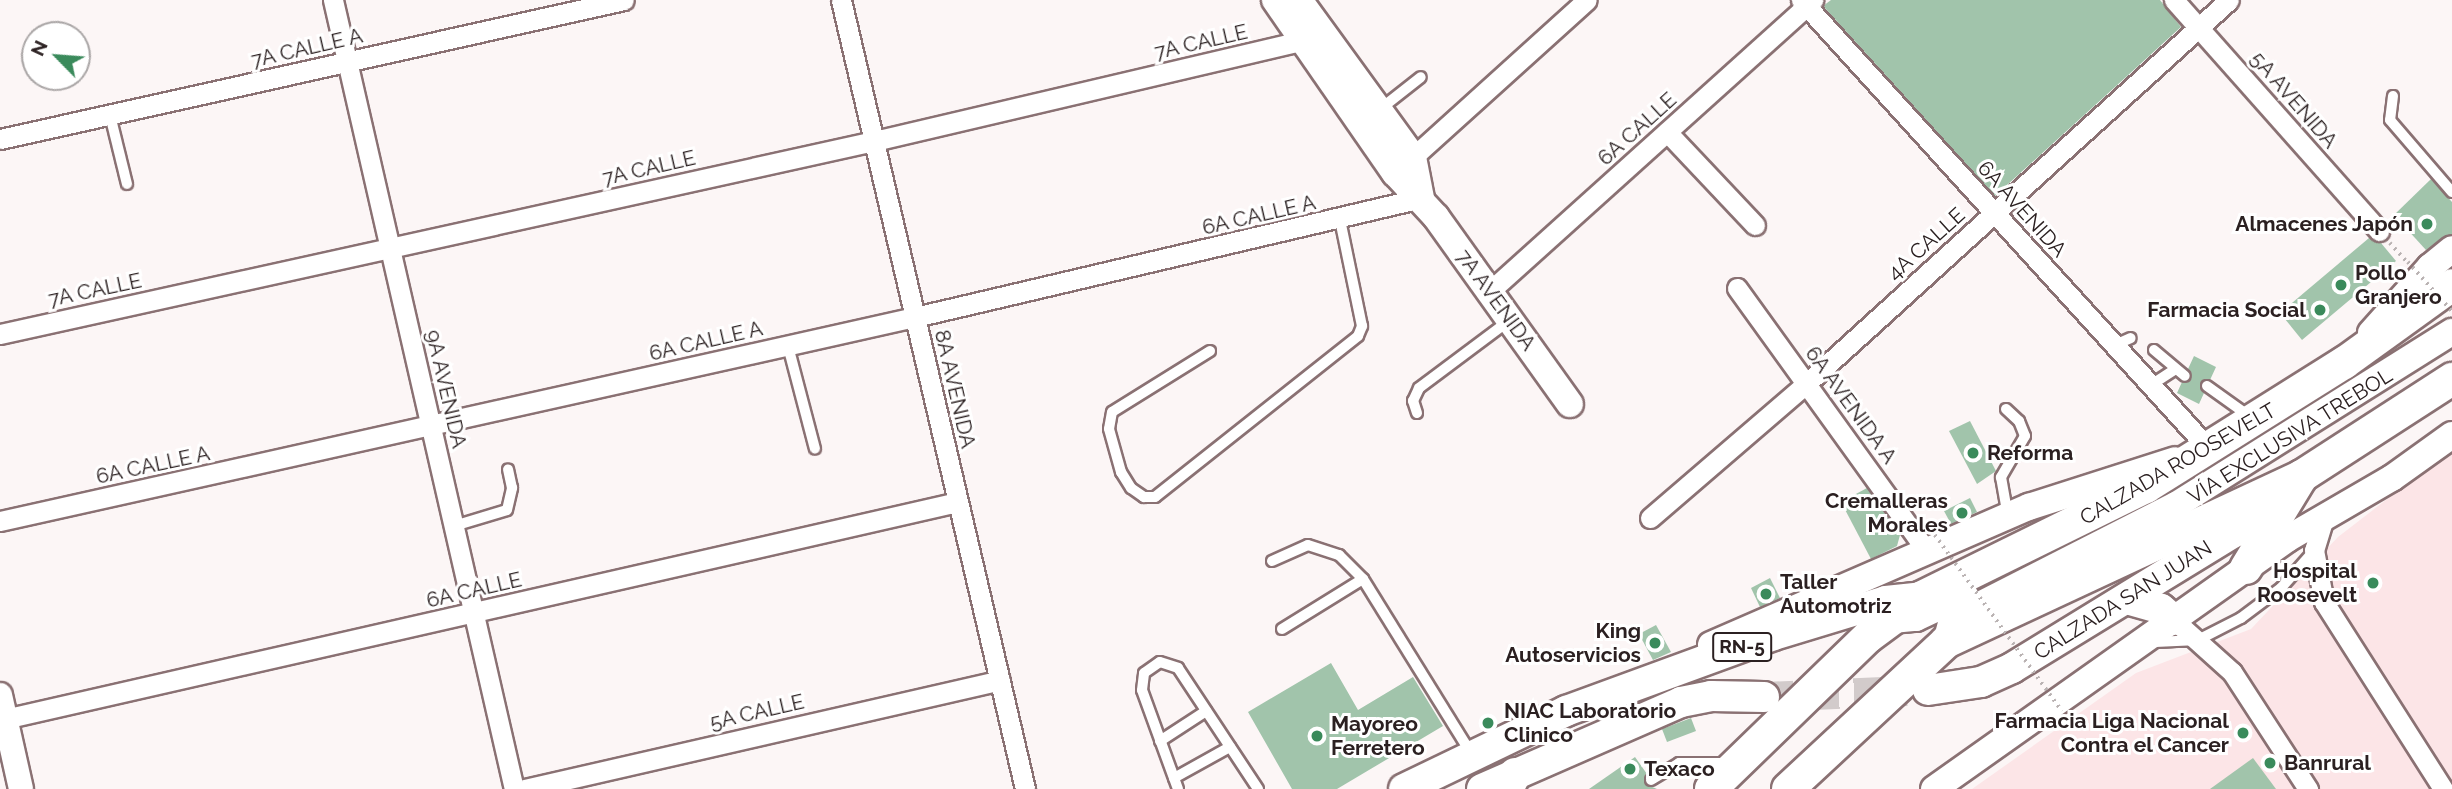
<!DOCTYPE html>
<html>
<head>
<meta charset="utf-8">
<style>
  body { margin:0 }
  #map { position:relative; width:2452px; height:789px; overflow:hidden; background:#fcf6f6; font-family:Raleway,sans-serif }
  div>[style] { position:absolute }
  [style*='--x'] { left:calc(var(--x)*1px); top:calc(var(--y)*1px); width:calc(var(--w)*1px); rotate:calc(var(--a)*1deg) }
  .built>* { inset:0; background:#fce5e7 }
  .building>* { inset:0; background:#a1c4ab }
  .primary-tunnel>* { height:30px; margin-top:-15px; transform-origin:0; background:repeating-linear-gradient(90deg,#d2cbcb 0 30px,transparent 0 45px) }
  .path>* { height:3.5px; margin-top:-1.75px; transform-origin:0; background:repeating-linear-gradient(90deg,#bab3b3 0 2px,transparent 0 7px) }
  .roads { filter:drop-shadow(2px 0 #8a7173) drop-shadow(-2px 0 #8a7173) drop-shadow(0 2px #8a7173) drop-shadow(0 -2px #8a7173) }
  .service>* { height:10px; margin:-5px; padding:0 5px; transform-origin:5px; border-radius:5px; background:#fff }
  .minor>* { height:19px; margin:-9.5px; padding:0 9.5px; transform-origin:9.5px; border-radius:9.5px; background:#fff }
  .tertiary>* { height:24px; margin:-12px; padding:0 12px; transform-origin:12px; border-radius:12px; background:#fff }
  .secondary>* { height:26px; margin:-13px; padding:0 13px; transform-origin:13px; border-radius:13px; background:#fff }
  .primary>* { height:30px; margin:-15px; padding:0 15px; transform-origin:15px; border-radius:15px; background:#fff }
  .trunk>* { height:32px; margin:-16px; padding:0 16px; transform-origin:16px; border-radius:16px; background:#fff }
  .path-bridge>* { height:3.5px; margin-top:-1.75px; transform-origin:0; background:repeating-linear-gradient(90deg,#bab3b3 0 2px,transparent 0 7px) }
  .dots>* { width:19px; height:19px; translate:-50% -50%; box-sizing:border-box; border:4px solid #fff; border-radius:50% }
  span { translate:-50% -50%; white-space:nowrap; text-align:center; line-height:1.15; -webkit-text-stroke:6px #fff; paint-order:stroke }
  .shield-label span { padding:2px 5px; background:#fff; border:2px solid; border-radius:5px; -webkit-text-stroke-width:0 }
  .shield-label { font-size:19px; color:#2b2021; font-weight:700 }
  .street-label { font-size:21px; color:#2b2021 }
  .poi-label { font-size:21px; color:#2b2021; font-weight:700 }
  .right { translate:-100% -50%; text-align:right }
  .left { translate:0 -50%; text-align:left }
  .north { position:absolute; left:21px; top:21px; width:70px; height:70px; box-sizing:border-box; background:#fff; border:2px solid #aaa6a6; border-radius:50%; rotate:295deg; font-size:19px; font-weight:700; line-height:28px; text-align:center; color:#2b2021 }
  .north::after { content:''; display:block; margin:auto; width:24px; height:32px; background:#3a8a5b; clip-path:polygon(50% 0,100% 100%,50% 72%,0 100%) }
</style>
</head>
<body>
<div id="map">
  <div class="built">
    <div style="clip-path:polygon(2452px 449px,2452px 789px,1972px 789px,2136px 673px,2251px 629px,2338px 537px)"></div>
  </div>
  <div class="building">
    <div style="clip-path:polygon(1831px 0,2160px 0,2181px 27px,1995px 196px,1823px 6px)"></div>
    <div style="clip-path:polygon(2431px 179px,2452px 202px,2452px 234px,2426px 250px,2394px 215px)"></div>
    <div style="clip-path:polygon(2369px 238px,2381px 243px,2396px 261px,2302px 340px,2280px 313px)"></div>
    <div style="clip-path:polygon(2194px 356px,2216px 367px,2210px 380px,2201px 382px,2204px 393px,2199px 404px,2177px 393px,2182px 382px,2191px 380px,2188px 369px)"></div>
    <div style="clip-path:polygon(1970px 421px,1996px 471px,1977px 484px,1949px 431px)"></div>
    <div style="clip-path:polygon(1867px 488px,1900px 535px,1897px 546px,1871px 559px,1841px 502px)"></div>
    <div style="clip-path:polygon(1970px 498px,1977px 512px,1951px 524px,1944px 511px)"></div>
    <div style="clip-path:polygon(1770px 578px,1780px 598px,1760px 607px,1751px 588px)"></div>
    <div style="clip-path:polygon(1656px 625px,1671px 652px,1653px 660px,1639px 634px)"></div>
    <div style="clip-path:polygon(1331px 663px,1358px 710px,1413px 677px,1443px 726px,1337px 789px,1292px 789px,1248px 712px)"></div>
    <div style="clip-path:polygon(1691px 718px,1696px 731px,1667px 742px,1662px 729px)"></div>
    <div style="clip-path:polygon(1635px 757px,1647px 774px,1645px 784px,1657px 789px,1589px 789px)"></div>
    <div style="clip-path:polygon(2253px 758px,2276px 789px,2210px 789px)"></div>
  </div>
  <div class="primary-tunnel">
    <div style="--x:1764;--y:697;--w:143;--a:-2.4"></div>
  </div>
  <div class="path">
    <div style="--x:2390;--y:243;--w:24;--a:48"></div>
  </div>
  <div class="roads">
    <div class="service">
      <div style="--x:2393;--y:96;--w:24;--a:97"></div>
      <div style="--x:2390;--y:120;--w:95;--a:49.3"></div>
      <div style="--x:1379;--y:110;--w:53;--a:-38.2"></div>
      <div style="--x:110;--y:115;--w:71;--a:76.2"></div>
      <div style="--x:2115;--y:345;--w:17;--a:-24"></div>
      <div style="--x:788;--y:346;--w:106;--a:75.3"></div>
      <div style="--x:2154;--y:350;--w:40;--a:40"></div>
      <div style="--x:1210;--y:351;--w:115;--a:148.1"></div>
      <div style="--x:1112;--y:412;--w:17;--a:100"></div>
      <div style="--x:1109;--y:429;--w:45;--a:74.4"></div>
      <div style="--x:1121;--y:472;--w:19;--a:58"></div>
      <div style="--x:1131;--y:488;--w:16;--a:35"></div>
      <div style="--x:1144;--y:497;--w:11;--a:0"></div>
      <div style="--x:1155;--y:497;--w:259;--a:-38.4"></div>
      <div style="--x:1358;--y:336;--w:11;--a:-68"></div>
      <div style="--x:1362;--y:326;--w:108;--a:-101.7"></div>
      <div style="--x:2151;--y:385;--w:27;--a:-33"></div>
      <div style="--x:2207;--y:386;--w:52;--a:35.5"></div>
      <div style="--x:2006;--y:409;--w:18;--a:43"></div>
      <div style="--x:2019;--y:421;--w:16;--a:68"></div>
      <div style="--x:2025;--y:436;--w:48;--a:120.3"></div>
      <div style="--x:2001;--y:477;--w:40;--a:80"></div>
      <div style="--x:1417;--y:413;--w:13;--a:-108"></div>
      <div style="--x:1413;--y:401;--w:14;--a:-65"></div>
      <div style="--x:1419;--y:388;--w:114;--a:-36.8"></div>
      <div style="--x:454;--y:526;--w:55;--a:-16.8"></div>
      <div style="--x:507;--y:510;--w:23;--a:-77"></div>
      <div style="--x:512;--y:488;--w:19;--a:-102"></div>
      <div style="--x:1272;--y:561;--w:39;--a:-24"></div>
      <div style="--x:1308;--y:545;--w:33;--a:18"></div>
      <div style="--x:1339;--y:555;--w:34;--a:45"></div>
      <div style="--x:1363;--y:579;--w:207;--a:58.2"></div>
      <div style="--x:1282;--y:629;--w:95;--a:-31.7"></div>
      <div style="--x:2155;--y:642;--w:43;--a:-2.7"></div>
      <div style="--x:2198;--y:640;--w:48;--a:-27.1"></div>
      <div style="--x:2241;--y:618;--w:50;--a:-36.9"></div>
      <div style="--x:2281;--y:588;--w:50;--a:-48.3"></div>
      <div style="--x:1160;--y:741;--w:55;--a:-33.1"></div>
      <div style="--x:1174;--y:778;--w:64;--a:-29"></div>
      <div style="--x:1651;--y:780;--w:33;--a:-31"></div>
      <div style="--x:1679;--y:763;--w:49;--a:0"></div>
      <div style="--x:1178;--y:789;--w:105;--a:-110"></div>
      <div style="--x:1142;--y:690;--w:17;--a:-83"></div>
      <div style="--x:1144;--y:673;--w:19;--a:-35"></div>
      <div style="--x:1160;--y:662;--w:19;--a:18"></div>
      <div style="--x:1178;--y:668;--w:145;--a:56.5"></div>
    </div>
    <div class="minor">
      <div style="--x:333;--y:0;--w:809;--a:77.08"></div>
      <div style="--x:841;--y:0;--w:810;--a:76.87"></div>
      <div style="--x:1801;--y:0;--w:607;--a:47.74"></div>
      <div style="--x:2174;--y:0;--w:309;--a:48.4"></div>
      <div style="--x:1667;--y:132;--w:128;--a:46.6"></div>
      <div style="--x:0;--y:139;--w:639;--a:-12.56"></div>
      <div style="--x:1413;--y:157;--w:234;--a:-42.1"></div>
      <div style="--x:1737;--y:288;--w:324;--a:54.2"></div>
      <div style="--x:1490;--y:291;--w:435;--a:-42"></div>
      <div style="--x:0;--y:334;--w:895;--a:-12.45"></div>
      <div style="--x:874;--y:141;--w:444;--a:-13.2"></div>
      <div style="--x:1650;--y:518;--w:208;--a:-40.7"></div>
      <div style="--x:1808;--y:382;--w:568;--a:-42.22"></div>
      <div style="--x:0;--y:521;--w:937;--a:-12.57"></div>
      <div style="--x:915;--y:317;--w:520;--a:-13.23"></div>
      <div style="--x:2323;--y:521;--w:30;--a:107"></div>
      <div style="--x:2314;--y:550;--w:53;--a:79.1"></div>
      <div style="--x:2324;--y:602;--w:222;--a:57.5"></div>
      <div style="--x:2174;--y:620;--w:78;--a:41.9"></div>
      <div style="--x:2232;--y:672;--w:140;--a:57"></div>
      <div style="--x:0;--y:720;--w:982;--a:-12.82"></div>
      <div style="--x:525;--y:789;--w:487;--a:-12.9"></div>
    </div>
    <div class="tertiary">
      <div style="--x:0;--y:695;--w:96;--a:77.4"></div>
    </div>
    <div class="secondary">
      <div style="--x:1275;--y:0;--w:211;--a:55.3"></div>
      <div style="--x:1395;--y:173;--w:60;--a:47"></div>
      <div style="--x:1436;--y:217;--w:230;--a:54.4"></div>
      <div style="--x:1299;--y:0;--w:194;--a:54"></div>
      <div style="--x:1413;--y:157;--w:42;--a:79"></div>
      <div style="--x:2371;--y:333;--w:89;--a:-48.2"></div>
      <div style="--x:2430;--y:267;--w:28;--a:-39"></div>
      <div style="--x:1892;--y:620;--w:24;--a:-5"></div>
      <div style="--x:1916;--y:618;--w:54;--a:-25.1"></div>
      <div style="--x:1946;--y:642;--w:24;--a:-75"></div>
      <div style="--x:1952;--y:619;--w:251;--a:-27"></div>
      <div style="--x:2176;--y:505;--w:326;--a:-32.1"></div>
      <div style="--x:1711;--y:645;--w:347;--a:-23.5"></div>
      <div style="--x:2029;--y:507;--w:153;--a:-17.8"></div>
      <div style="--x:1934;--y:789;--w:433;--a:-35.3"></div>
      <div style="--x:2287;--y:539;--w:121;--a:-30.2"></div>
      <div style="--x:2392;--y:478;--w:74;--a:-35.6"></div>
    </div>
    <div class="primary">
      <div style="--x:2127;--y:599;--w:35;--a:16"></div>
      <div style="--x:2161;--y:609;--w:17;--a:40"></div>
      <div style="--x:1928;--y:690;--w:54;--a:-8.6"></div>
      <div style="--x:1981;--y:682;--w:34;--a:-24"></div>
      <div style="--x:2012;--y:668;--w:260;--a:-31.5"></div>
      <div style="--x:2234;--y:532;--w:67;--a:-38.9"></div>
      <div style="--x:1404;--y:789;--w:180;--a:-25.7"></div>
      <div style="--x:1566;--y:711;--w:221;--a:-20.1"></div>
      <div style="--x:1774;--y:635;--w:117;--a:-16.9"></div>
      <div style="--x:1886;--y:601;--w:36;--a:-6"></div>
      <div style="--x:1482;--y:789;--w:217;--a:-23.6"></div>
      <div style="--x:1681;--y:702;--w:31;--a:-11"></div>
      <div style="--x:1711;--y:696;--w:53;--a:1.1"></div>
    </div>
    <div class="trunk">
      <div style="--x:2246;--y:568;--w:108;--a:-58.7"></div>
      <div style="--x:1507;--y:789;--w:17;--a:-62"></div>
      <div style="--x:1711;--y:789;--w:219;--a:-44.1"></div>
      <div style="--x:1868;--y:637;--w:67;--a:-36.5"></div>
      <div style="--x:1922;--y:597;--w:250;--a:-26.2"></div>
      <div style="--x:2146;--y:487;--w:234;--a:-32.1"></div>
      <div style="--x:2344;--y:363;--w:133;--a:-35.8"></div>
      <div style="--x:1788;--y:789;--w:216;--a:-42.9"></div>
      <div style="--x:1946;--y:642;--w:393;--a:-25"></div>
      <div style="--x:2302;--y:476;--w:179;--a:-32.9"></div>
    </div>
  </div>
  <div class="path-bridge">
    <div style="--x:2408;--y:262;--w:66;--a:48.1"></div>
    <div style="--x:1935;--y:535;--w:217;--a:54.2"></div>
  </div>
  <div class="dots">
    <div style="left:2427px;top:224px;background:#3a8a5b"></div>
    <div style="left:2341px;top:285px;background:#3a8a5b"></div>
    <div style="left:2320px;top:310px;background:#3a8a5b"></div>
    <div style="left:1973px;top:453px;background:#3a8a5b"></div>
    <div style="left:1962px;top:513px;background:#3a8a5b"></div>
    <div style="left:2373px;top:583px;background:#3a8a5b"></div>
    <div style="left:1766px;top:594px;background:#3a8a5b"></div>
    <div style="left:1655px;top:643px;background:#3a8a5b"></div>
    <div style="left:1488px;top:723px;background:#3a8a5b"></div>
    <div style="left:2243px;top:733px;background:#3a8a5b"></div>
    <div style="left:1317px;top:736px;background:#3a8a5b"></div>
    <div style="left:2270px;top:763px;background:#3a8a5b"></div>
    <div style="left:1630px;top:769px;background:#3a8a5b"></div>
  </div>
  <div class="shield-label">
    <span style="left:1742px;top:647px">RN-5</span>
  </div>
  <div class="street-label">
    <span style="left:1201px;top:42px;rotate:-13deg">7A CALLE</span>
    <span style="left:307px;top:48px;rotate:-13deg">7A CALLE A</span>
    <span style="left:2294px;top:100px;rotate:49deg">5A AVENIDA</span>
    <span style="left:1637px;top:129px;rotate:-42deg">6A CALLE</span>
    <span style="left:649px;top:168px;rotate:-13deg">7A CALLE</span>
    <span style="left:2022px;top:209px;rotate:48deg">6A AVENIDA</span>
    <span style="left:1259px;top:215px;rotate:-13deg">6A CALLE A</span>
    <span style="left:1926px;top:244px;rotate:-42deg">4A CALLE</span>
    <span style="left:95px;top:290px;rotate:-12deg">7A CALLE</span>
    <span style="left:1496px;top:300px;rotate:54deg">7A AVENIDA</span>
    <span style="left:706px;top:341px;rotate:-13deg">6A CALLE A</span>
    <span style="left:446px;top:389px;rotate:77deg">9A AVENIDA</span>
    <span style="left:955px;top:389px;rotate:77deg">8A AVENIDA</span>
    <span style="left:1851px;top:405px;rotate:54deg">6A AVENIDA A</span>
    <span style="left:2290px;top:436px;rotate:-32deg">VÍA EXCLUSIVA TREBOL</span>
    <span style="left:2178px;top:464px;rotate:-30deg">CALZADA ROOSEVELT</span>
    <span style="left:153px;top:465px;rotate:-12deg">6A CALLE A</span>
    <span style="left:474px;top:590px;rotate:-13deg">6A CALLE</span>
    <span style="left:2123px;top:600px;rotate:-32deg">CALZADA SAN JUAN</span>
    <span style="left:757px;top:712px;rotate:-13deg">5A CALLE</span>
  </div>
  <div class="poi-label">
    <span class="right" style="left:2413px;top:224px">Almacenes Japón</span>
    <span class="left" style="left:2355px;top:285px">Pollo<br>Granjero</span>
    <span class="right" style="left:2306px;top:310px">Farmacia Social</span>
    <span class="left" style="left:1987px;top:453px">Reforma</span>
    <span class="right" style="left:1948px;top:513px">Cremalleras<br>Morales</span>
    <span class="right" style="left:2357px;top:583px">Hospital<br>Roosevelt</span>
    <span class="left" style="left:1780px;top:594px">Taller<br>Automotriz</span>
    <span class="right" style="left:1641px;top:643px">King<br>Autoservicios</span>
    <span class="left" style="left:1504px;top:723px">NIAC Laboratorio<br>Clinico</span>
    <span class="right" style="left:2229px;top:733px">Farmacia Liga Nacional<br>Contra el Cancer</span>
    <span class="left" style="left:1331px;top:736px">Mayoreo<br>Ferretero</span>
    <span class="left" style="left:2284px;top:763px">Banrural</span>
    <span class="left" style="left:1644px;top:769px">Texaco</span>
  </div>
  <div class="north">N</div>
</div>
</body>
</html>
